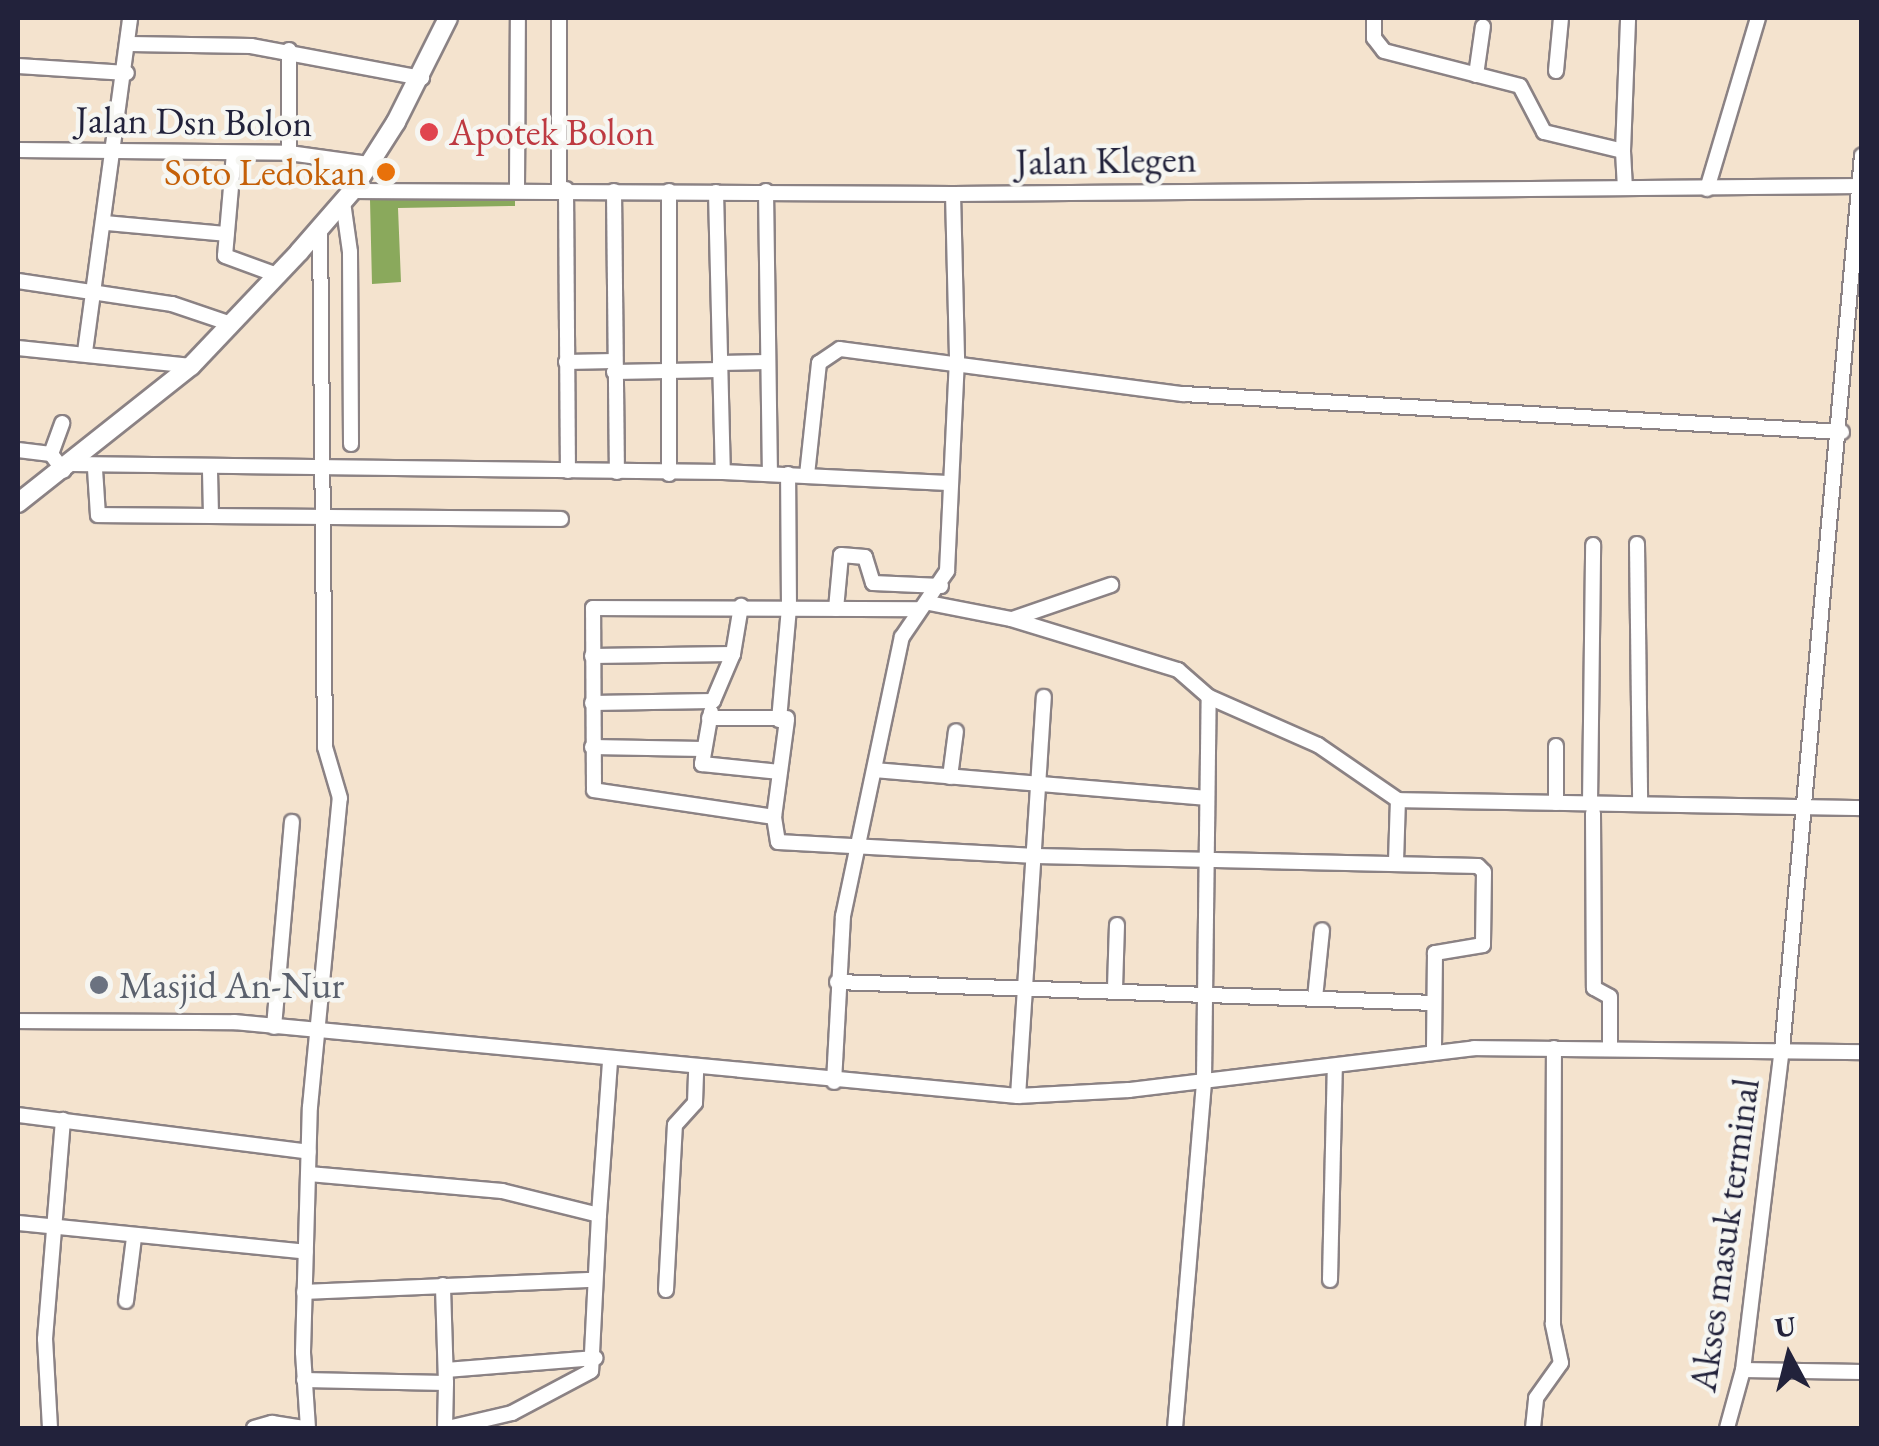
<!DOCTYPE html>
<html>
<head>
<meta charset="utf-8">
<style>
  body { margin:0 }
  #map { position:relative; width:1879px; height:1446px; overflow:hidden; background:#f4e3ce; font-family:"EB Garamond",serif }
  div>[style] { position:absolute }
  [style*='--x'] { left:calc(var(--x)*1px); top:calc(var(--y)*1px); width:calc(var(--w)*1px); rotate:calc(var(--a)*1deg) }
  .forest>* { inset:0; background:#8aa95c }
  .roads { filter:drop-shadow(2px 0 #8b8284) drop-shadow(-2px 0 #8b8284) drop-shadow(0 2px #8b8284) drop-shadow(0 -2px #8b8284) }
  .minor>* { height:14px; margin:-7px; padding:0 7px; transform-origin:7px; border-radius:7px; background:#fff }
  .major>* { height:18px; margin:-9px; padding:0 9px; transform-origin:9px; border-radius:9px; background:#fff }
  .dots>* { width:28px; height:28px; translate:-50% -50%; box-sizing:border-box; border:5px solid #f6f6f2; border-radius:50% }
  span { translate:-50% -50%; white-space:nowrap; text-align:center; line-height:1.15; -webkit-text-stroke:9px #f6f6f2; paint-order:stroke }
  .street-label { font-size:38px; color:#22223b }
  .health-label { font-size:38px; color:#be3a42 }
  .left { translate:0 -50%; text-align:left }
  .food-label { font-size:38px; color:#c56008 }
  .right { translate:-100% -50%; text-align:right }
  .worship-label { font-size:38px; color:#5b616d }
  .frame { position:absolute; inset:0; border:20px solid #22223b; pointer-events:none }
  .north { position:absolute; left:1739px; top:1306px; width:100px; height:100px; -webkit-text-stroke:8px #f6f6f2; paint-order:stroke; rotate:353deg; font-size:28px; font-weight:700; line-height:40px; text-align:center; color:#22223b }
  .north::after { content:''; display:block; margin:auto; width:35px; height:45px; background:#22223b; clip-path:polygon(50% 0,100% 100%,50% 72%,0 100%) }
</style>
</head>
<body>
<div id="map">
  <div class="forest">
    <div style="clip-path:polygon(416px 194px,489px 197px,515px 200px,515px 206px,398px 208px,401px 282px,372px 284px,370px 200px)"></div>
  </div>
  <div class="roads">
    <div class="minor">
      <div style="--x:1374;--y:18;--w:20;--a:90"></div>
      <div style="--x:1374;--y:38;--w:16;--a:52"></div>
      <div style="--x:1384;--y:51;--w:140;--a:14.4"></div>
      <div style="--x:1520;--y:86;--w:52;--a:62.4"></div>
      <div style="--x:1544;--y:132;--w:81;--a:13.5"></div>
      <div style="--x:1623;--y:151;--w:37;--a:87"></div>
      <div style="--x:130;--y:44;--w:121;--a:0.9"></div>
      <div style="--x:251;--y:46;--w:174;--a:10.6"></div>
      <div style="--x:18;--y:66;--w:109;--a:3.7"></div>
      <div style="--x:1556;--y:71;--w:53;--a:-84.6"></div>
      <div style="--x:1476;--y:75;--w:49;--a:-81.9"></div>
      <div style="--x:18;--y:150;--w:271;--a:0.6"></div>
      <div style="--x:289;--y:153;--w:80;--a:7.9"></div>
      <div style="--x:1623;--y:151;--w:133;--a:-87.8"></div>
      <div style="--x:234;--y:153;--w:103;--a:95"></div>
      <div style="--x:225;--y:256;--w:55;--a:20.1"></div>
      <div style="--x:289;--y:153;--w:103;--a:-90"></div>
      <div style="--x:517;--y:189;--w:171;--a:-89.7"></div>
      <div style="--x:559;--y:189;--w:171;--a:-90"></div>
      <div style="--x:566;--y:189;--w:282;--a:89.6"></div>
      <div style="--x:1707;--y:189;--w:178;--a:-73.4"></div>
      <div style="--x:352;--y:191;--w:601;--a:0.29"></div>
      <div style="--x:953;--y:194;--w:909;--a:-0.5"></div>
      <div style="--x:614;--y:191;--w:281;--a:89.4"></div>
      <div style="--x:766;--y:191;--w:283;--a:89.2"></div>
      <div style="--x:716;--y:192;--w:280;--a:88.6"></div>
      <div style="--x:343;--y:202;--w:50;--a:82"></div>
      <div style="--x:350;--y:252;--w:192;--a:89.7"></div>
      <div style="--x:106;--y:223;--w:121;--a:5.2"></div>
      <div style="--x:18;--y:281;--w:156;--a:8.5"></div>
      <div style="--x:172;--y:304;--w:62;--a:18.7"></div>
      <div style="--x:18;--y:348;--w:174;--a:5.9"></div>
      <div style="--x:85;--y:352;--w:337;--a:-82.3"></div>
      <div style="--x:566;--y:362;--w:48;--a:-1.2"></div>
      <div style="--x:720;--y:363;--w:48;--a:-1.2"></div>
      <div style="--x:614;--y:372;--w:106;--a:-1.1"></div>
      <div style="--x:18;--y:450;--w:33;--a:7"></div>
      <div style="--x:51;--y:454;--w:21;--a:53"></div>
      <div style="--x:51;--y:454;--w:33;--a:-70"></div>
      <div style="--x:72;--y:464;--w:651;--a:0.7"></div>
      <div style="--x:723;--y:472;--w:225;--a:2.8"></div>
      <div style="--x:95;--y:469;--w:46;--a:86.3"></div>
      <div style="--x:98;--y:515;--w:463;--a:0.5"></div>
      <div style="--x:210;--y:471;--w:45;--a:88.7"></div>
      <div style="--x:669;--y:474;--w:283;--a:-90"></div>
      <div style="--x:807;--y:475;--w:113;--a:-83.9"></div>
      <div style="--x:819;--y:363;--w:25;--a:-34"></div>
      <div style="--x:840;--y:349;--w:346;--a:7.5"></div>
      <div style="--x:1183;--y:394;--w:660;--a:3.3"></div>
      <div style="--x:1637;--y:544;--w:260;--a:89.3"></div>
      <div style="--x:929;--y:603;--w:84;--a:11"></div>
      <div style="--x:1011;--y:619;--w:175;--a:17"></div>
      <div style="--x:1178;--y:670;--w:41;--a:41.1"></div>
      <div style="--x:1209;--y:697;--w:119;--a:23.8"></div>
      <div style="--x:1318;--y:745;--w:97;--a:34.5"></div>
      <div style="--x:836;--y:609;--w:54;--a:-84.7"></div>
      <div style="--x:841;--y:555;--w:24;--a:5"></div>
      <div style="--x:865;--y:557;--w:27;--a:73"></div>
      <div style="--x:873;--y:583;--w:68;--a:2.5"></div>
      <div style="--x:1012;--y:619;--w:105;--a:-19"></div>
      <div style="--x:733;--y:654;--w:49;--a:-80.5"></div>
      <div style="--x:592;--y:656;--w:141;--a:-0.8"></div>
      <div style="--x:733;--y:654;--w:51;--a:113.1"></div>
      <div style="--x:713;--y:701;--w:121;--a:179.1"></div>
      <div style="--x:711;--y:712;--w:53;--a:99.8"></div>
      <div style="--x:702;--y:764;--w:78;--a:5.9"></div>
      <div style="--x:709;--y:718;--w:78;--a:0"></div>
      <div style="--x:779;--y:720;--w:112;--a:-84.9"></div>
      <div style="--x:789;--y:608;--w:134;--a:-90.4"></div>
      <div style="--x:787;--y:720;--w:98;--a:97.6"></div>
      <div style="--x:774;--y:817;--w:25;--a:81"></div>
      <div style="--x:778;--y:842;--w:258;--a:3.1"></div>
      <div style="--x:1036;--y:856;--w:442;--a:1.3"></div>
      <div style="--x:1478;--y:866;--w:8;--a:45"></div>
      <div style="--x:1484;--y:872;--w:73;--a:90.8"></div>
      <div style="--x:1483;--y:945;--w:49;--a:170.5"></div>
      <div style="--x:1435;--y:953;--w:99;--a:90.6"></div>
      <div style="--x:1556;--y:746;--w:57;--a:90"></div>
      <div style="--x:592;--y:747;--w:111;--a:1"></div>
      <div style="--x:875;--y:770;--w:333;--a:4.8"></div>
      <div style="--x:950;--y:777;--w:46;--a:-82.6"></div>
      <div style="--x:1590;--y:803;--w:258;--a:-89.3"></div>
      <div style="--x:1593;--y:813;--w:175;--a:89.7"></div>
      <div style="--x:1594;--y:988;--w:18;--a:29"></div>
      <div style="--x:1610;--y:997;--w:52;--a:90"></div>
      <div style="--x:774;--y:817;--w:182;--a:-171.5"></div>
      <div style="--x:594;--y:790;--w:182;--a:-90.3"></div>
      <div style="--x:593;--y:608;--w:326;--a:0.2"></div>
      <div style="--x:1396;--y:862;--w:62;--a:-88.2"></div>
      <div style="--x:1398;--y:800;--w:464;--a:1"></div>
      <div style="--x:837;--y:982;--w:597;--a:2.01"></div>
      <div style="--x:1115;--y:988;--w:63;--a:-88.2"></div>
      <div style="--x:1315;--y:998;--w:68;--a:-84.1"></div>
      <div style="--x:18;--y:1021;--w:216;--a:0.3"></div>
      <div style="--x:234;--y:1022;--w:787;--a:5.39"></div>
      <div style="--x:1018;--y:1096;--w:111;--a:-3.1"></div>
      <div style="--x:1129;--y:1090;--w:348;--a:-6.9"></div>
      <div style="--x:1474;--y:1048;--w:388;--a:0.6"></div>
      <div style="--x:274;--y:1027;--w:206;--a:-85"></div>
      <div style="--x:834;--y:1082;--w:166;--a:-86.9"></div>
      <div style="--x:843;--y:916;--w:285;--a:-78.1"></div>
      <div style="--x:902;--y:637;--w:80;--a:-55.7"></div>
      <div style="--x:947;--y:571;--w:214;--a:-87.3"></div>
      <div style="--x:957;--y:357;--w:163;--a:-91.4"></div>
      <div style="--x:1018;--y:1096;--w:400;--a:-86.3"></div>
      <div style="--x:18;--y:1115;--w:293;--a:7.2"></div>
      <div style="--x:309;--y:1174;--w:194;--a:5"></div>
      <div style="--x:502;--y:1191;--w:100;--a:13.9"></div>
      <div style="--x:599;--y:1215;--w:156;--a:92.9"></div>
      <div style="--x:591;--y:1371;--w:89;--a:152"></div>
      <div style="--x:512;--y:1413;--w:66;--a:166.8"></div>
      <div style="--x:599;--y:1215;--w:155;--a:-85.9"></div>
      <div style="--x:18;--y:1223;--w:289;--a:5.7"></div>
      <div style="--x:1330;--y:1280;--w:214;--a:-88.7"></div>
      <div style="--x:666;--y:1290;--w:165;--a:-86.9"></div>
      <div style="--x:675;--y:1125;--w:30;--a:-48"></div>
      <div style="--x:695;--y:1103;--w:35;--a:-88"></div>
      <div style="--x:304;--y:1292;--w:289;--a:-2.4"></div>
      <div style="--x:126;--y:1301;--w:64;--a:-82.8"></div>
      <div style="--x:446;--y:1370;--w:150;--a:-4.6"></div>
      <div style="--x:1743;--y:1370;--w:119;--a:1"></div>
      <div style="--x:304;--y:1380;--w:142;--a:1.2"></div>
      <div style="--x:446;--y:1383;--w:98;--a:-91.8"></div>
      <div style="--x:50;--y:1428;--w:89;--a:-93.2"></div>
      <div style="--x:45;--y:1339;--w:220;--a:-85.3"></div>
      <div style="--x:254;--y:1428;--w:19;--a:-16"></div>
      <div style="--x:272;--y:1423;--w:32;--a:9"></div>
      <div style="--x:308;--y:1428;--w:76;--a:-93.8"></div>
      <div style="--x:303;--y:1352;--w:245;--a:-88.4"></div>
      <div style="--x:310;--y:1107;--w:310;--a:-84.5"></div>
      <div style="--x:340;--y:798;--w:53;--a:-106.4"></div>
      <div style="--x:325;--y:747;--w:520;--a:-90.55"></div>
      <div style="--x:445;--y:1428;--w:45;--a:-88.7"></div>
      <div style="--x:1175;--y:1428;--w:349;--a:-85.2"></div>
      <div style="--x:1204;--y:1080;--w:383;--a:-89.3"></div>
      <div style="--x:1533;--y:1428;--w:30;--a:-84"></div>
      <div style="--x:1536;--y:1398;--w:43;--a:-54.5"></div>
      <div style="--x:1561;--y:1363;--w:40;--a:-102"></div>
      <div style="--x:1553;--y:1324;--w:276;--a:-89.8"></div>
      <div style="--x:1727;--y:1428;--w:60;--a:-74.6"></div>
      <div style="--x:1743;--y:1370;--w:322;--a:-83.1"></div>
      <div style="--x:1782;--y:1050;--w:898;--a:-84.89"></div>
    </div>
    <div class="major">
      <div style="--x:18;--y:503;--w:221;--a:-38.4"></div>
      <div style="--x:191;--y:366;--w:157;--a:-46.5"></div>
      <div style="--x:299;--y:252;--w:81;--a:-49"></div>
      <div style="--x:352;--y:191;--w:82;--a:-57.5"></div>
      <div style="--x:396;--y:122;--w:116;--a:-63.4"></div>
    </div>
  </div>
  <div class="dots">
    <div style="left:429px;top:132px;background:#e0444e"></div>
    <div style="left:386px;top:172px;background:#e8710a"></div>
    <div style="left:99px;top:985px;background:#6b7280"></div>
  </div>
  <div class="street-label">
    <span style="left:194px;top:121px;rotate:1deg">Jalan Dsn Bolon</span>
    <span style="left:1106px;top:160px;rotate:-1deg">Jalan Klegen</span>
    <span style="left:1724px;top:1235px;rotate:-82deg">Akses masuk terminal</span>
  </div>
  <div class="health-label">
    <span class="left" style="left:449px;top:132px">Apotek Bolon</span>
  </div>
  <div class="food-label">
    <span class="right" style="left:366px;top:172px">Soto Ledokan</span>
  </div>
  <div class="worship-label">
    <span class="left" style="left:119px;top:985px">Masjid An-Nur</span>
  </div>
  <div class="frame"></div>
  <div class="north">U</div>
</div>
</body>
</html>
